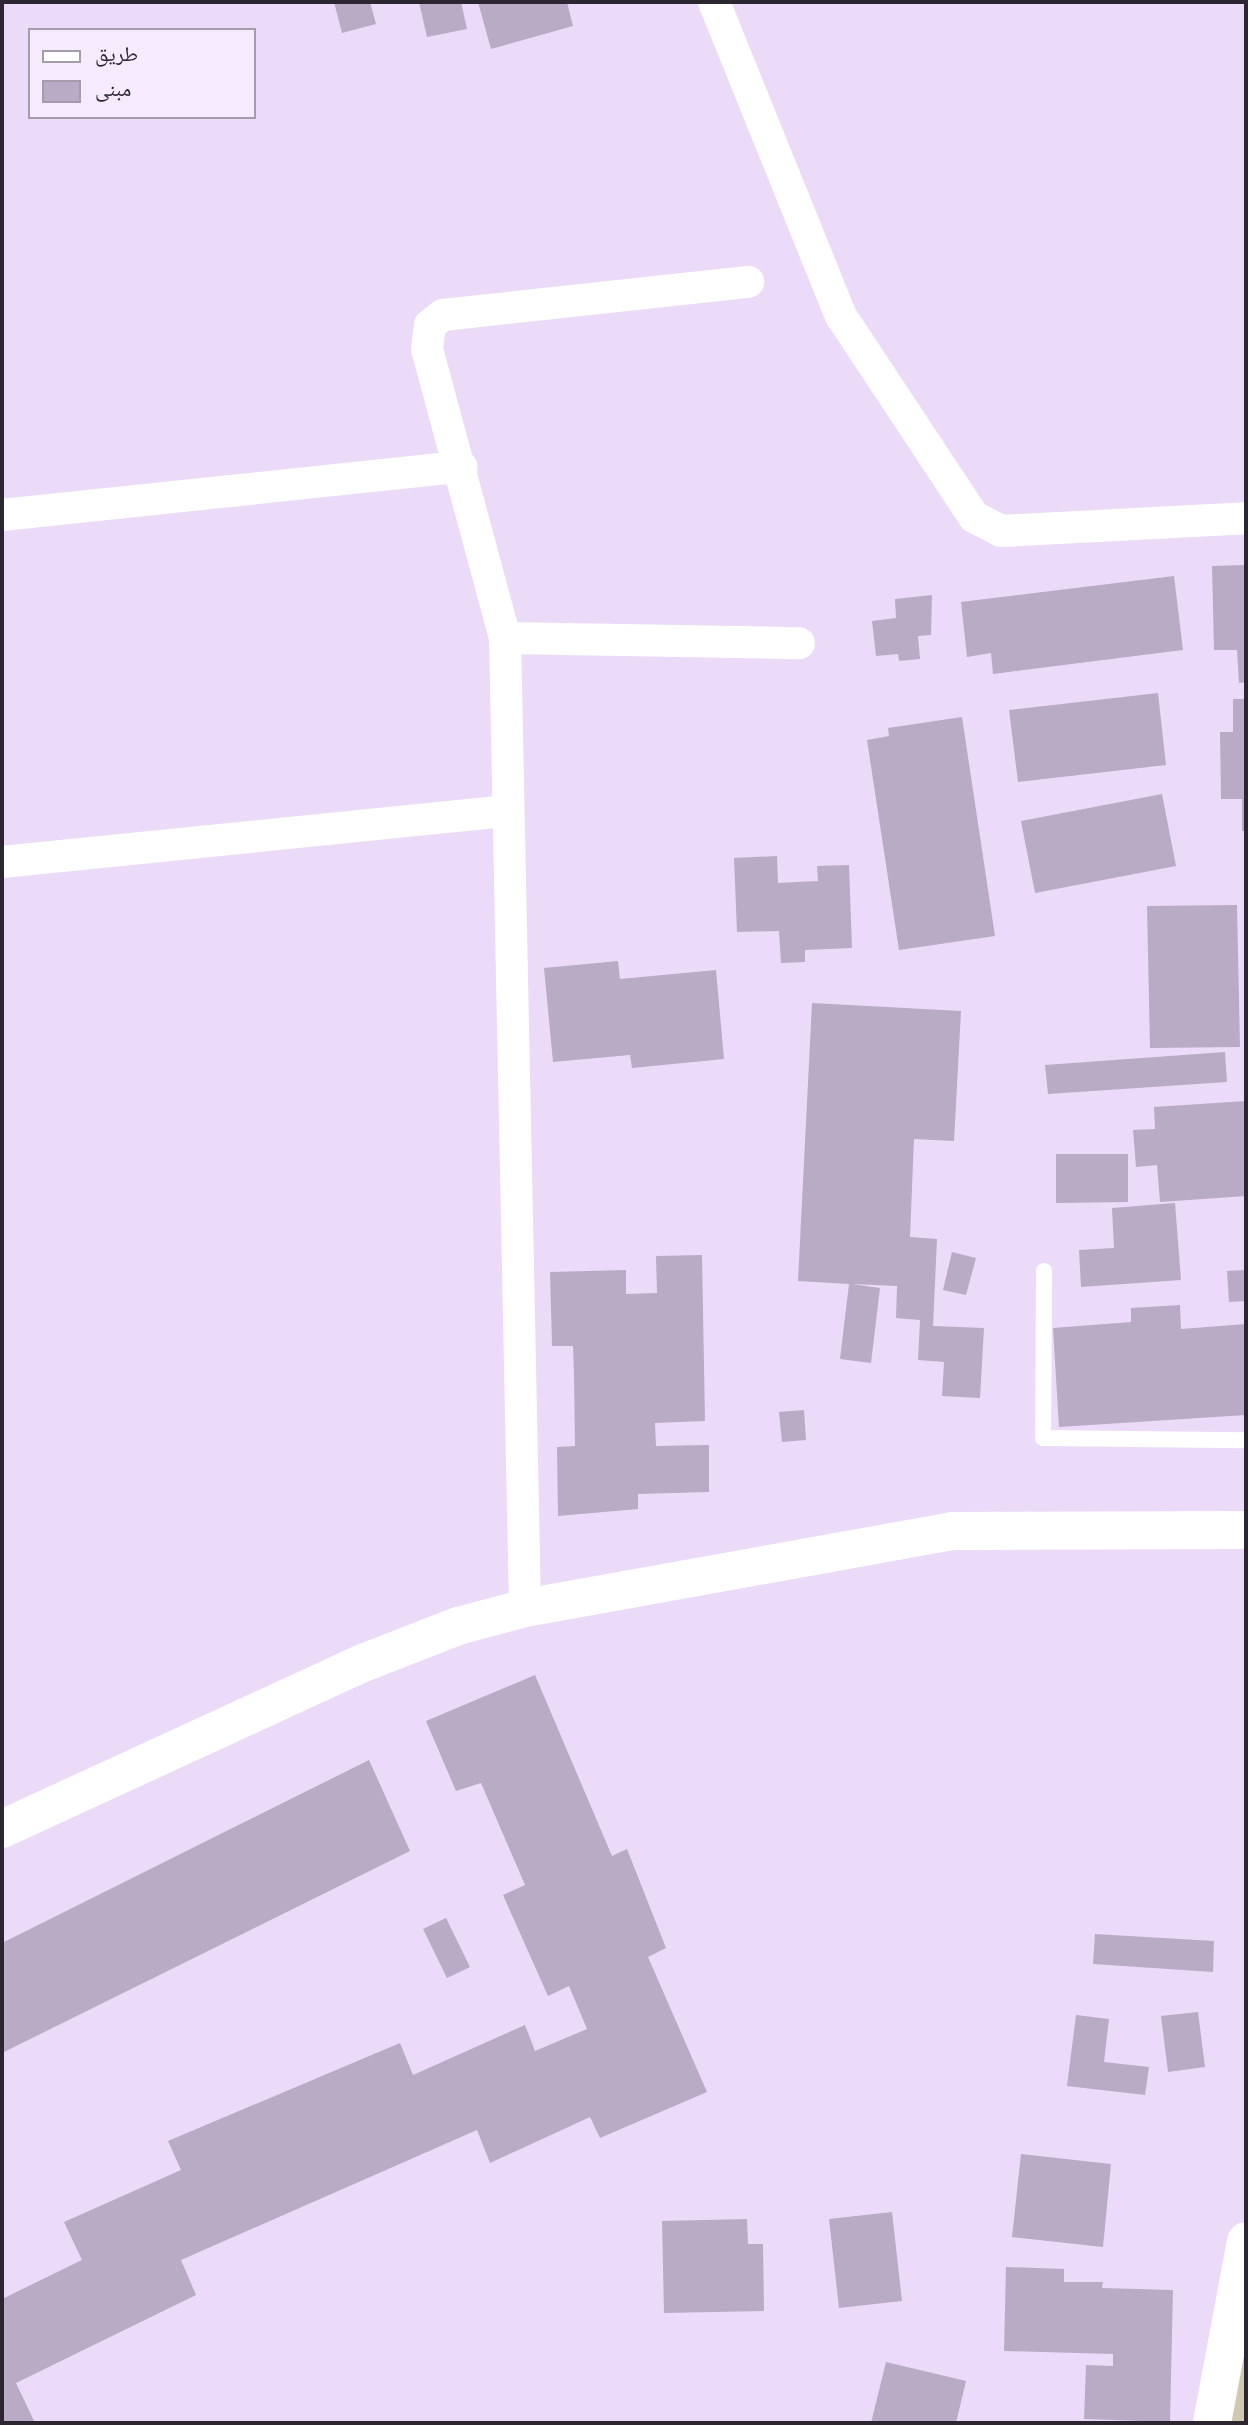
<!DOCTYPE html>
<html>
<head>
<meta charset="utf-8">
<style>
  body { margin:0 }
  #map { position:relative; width:1248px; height:2425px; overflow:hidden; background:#ebdbf8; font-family:Georgia,"Noto Naskh Arabic",serif }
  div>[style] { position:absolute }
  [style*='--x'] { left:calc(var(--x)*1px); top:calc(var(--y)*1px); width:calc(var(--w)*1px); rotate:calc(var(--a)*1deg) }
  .green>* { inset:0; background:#d0c9b1 }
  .building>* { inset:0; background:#b9aac5 }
  .lane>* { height:16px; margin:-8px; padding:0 8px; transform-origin:8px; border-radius:8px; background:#fff }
  .street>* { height:32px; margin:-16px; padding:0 16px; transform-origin:16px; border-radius:16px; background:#fff }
  .secondary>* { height:38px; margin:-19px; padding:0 19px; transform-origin:19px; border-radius:19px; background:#fff }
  span { translate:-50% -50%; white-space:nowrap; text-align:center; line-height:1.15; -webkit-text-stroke:6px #f5ebfd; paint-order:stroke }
  .frame { position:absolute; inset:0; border:4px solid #2c2631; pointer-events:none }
  .legend { position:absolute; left:28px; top:28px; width:228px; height:91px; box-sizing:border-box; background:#f5ebfd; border:2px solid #a59cab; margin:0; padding:9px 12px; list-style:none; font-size:21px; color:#2c2631 }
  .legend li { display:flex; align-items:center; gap:14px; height:35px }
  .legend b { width:35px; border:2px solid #a59cab }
</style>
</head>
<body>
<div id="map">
  <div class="green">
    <div style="clip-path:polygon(1246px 2322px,1246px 2423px,1222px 2423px)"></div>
  </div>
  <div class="building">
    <div style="clip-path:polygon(334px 2px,370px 2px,376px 24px,342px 33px)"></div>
    <div style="clip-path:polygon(419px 2px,461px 2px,467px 29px,427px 37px)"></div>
    <div style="clip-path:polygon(478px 2px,567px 2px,573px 26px,491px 49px)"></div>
    <div style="clip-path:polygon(1246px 565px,1246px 682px,1239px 683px,1237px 650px,1214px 650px,1212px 566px)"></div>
    <div style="clip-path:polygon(1174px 576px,1183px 650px,993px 674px,991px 653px,967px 657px,961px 602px)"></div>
    <div style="clip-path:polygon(932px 595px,931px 635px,918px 636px,920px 659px,899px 661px,898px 654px,876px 656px,872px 621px,896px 618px,895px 599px)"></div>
    <div style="clip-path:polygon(1158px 693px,1166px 765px,1018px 782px,1009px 710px)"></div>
    <div style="clip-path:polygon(1233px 699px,1246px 699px,1246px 831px,1242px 831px,1242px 799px,1221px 799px,1220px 732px,1233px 732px)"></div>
    <div style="clip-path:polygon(962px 717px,995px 936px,899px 950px,867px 740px,889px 736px,888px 728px)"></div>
    <div style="clip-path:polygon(1162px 794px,1176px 866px,1035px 893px,1021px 821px)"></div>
    <div style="clip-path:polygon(777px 856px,778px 883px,818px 881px,817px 866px,849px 865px,852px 948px,805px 950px,805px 962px,781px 963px,779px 931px,737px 932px,734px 858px)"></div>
    <div style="clip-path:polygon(1237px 905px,1240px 1047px,1150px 1048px,1147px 906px)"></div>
    <div style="clip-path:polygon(618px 961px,620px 979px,716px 970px,724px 1059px,632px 1068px,630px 1055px,553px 1062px,544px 968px)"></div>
    <div style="clip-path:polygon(812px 1003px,961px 1011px,954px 1141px,914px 1139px,910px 1237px,937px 1239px,933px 1326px,984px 1328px,980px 1398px,942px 1396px,944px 1362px,918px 1360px,920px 1320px,896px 1318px,897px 1286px,852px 1284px,880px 1288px,871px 1363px,840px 1359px,849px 1284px,798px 1281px)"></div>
    <div style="clip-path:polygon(1225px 1052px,1227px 1082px,1048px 1094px,1045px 1065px)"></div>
    <div style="clip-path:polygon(1246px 1101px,1246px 1196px,1160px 1202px,1157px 1165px,1136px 1167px,1133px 1130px,1155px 1129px,1154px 1107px)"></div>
    <div style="clip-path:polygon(1056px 1154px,1128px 1154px,1128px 1202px,1056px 1203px)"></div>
    <div style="clip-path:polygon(1175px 1203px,1181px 1280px,1081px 1287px,1079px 1250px,1114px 1248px,1112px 1208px)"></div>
    <div style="clip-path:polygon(952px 1252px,976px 1258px,966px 1295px,943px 1290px)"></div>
    <div style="clip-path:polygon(702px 1255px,705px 1421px,655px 1423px,656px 1446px,709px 1445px,709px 1492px,638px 1494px,638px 1509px,558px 1516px,557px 1447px,575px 1446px,574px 1374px,573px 1346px,552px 1346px,550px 1272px,626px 1270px,626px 1294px,657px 1293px,656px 1256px)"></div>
    <div style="clip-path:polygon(1246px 1270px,1246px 1301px,1229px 1302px,1227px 1271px)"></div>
    <div style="clip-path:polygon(1180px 1305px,1181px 1329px,1246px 1324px,1246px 1415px,1059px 1427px,1053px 1328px,1131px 1322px,1131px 1308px)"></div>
    <div style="clip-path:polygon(804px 1410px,806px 1440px,782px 1442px,779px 1412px)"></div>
    <div style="clip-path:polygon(535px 1675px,612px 1856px,627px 1849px,666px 1948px,648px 1957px,707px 2092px,600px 2138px,590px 2117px,490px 2163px,477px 2130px,181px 2260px,196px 2295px,16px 2383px,35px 2423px,2px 2423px,2px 2299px,82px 2260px,64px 2222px,181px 2170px,168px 2141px,400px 2043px,413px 2075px,525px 2025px,535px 2051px,587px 2029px,569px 1986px,548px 1996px,503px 1895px,525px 1885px,481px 1783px,456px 1791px,426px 1721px)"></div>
    <div style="clip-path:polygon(369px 1760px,410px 1851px,2px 2053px,2px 1943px)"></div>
    <div style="clip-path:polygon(446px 1918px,470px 1967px,447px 1978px,423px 1929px)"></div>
    <div style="clip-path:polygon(1095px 1934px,1214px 1941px,1213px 1972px,1093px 1964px)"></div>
    <div style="clip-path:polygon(1198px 2012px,1205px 2067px,1168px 2072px,1161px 2016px)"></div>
    <div style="clip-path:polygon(1076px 2015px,1109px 2019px,1104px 2062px,1149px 2067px,1145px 2095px,1067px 2086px)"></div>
    <div style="clip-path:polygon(1021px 2154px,1111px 2164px,1103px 2247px,1012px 2237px)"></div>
    <div style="clip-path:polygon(892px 2212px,902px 2301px,839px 2308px,829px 2219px)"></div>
    <div style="clip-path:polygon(747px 2219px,748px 2244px,763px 2244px,764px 2311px,664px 2313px,662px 2221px)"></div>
    <div style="clip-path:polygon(1006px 2267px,1064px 2269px,1064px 2282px,1103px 2282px,1102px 2288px,1173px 2290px,1170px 2422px,1084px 2419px,1086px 2365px,1113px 2366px,1113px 2354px,1004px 2351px)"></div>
    <div style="clip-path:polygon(886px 2362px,966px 2381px,956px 2423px,871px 2423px)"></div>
  </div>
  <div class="lane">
    <div style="--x:1044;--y:1271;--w:167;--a:90.3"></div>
    <div style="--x:1043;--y:1438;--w:203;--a:0.6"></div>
  </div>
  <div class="street">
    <div style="--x:714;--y:2;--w:339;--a:68"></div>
    <div style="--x:841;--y:316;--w:241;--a:56.5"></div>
    <div style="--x:974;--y:517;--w:30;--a:27"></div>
    <div style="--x:1001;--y:531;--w:245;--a:-3"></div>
    <div style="--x:2;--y:515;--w:462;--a:-6"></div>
    <div style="--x:505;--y:638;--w:294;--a:1"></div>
    <div style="--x:2;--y:862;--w:508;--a:-5.77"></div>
    <div style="--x:525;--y:1608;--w:970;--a:-91.18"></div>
    <div style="--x:505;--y:638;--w:299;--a:-105.1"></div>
    <div style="--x:427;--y:349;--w:24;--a:-83"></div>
    <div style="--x:430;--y:325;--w:16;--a:-38"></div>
    <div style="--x:443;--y:315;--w:307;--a:-6.2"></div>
  </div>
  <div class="secondary">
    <div style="--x:2;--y:1829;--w:397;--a:-24.7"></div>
    <div style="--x:363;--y:1663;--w:102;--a:-21.3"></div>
    <div style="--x:458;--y:1626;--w:69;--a:-15"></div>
    <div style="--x:525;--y:1608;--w:434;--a:-10.2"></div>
    <div style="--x:952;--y:1531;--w:294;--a:-0.2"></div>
    <div style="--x:1212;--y:2423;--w:185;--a:-79.4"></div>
  </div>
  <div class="frame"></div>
  <ul class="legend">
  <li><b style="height:9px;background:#fff"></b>طريق</li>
  <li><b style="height:19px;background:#b9aac5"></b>مبنى</li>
  </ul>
</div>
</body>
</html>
